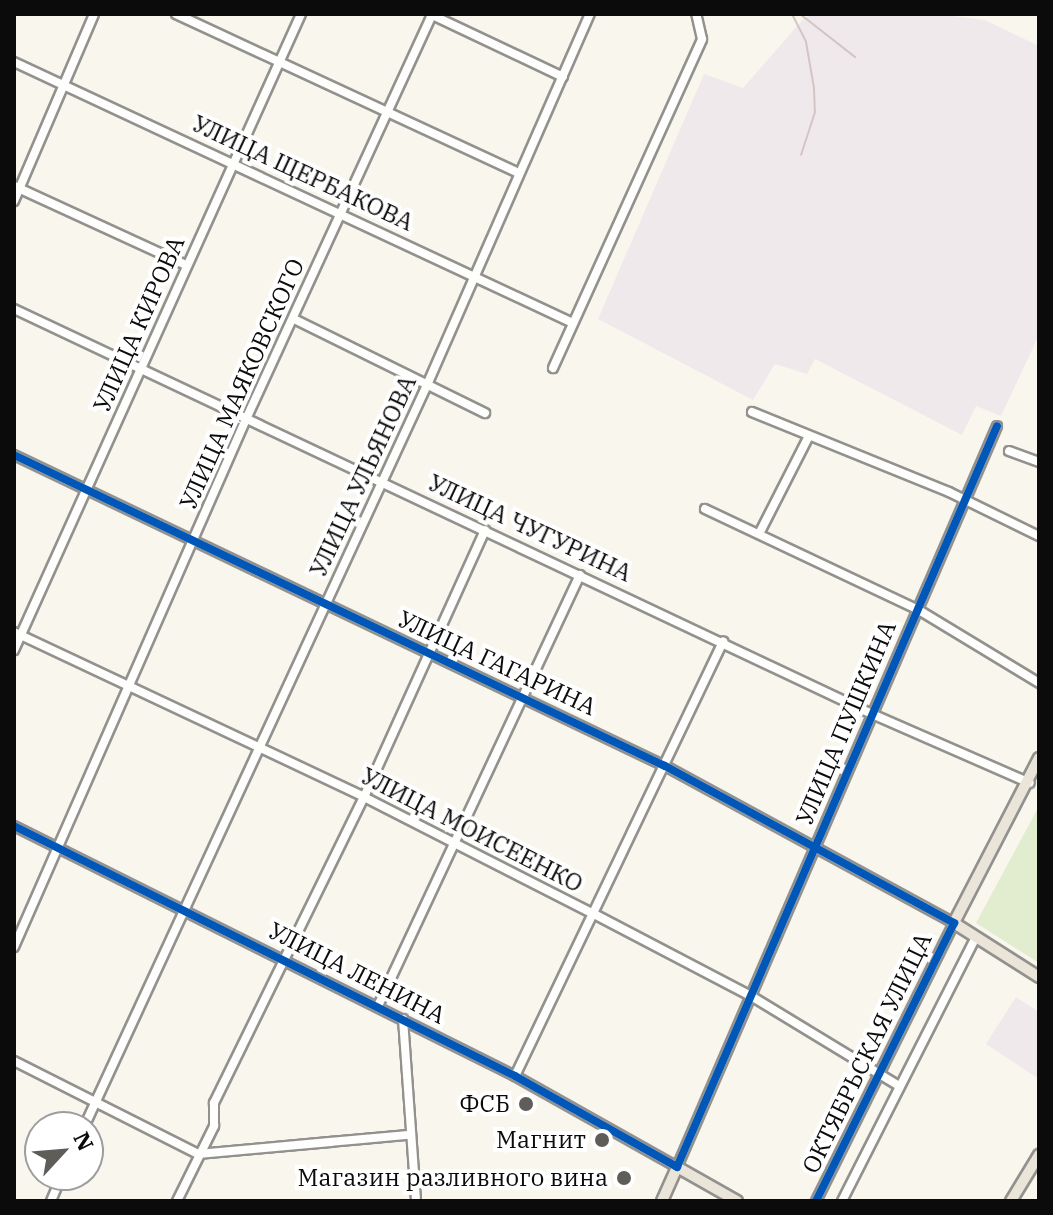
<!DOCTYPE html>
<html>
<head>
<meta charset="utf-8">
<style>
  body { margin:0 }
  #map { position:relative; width:1053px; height:1215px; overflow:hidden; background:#f9f6ee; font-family:"IBM Plex Serif",serif }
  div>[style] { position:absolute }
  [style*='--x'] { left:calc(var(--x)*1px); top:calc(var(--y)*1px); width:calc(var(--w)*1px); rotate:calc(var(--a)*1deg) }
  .industrial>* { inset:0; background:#f0e9eb }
  .green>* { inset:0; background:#e2edd0 }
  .roads { filter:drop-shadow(2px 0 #92918d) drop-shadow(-2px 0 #92918d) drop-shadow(0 2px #92918d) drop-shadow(0 -2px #92918d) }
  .minor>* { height:8px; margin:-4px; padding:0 4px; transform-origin:4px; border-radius:4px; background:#fefefc }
  .major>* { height:10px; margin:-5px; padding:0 5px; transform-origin:5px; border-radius:5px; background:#eae5d8 }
  .rail>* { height:2px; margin:-1px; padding:0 1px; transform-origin:1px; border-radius:1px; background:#d4c5c5 }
  .cycleway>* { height:8px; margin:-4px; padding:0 4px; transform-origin:4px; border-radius:4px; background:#0057b8 }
  .dots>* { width:22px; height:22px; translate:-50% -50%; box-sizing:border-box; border:4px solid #fff; border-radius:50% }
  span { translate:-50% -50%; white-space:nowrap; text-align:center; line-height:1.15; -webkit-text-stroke:8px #fff; paint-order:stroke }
  .street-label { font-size:24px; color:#0b0b0b }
  .poi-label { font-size:24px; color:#0b0b0b }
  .right { translate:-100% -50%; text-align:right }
  .frame { position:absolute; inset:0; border:16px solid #0b0b0b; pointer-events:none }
  .north { position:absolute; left:24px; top:1111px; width:80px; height:80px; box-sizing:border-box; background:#fff; border:2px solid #9d9d9d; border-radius:50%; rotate:64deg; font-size:22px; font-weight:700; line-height:32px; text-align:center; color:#0b0b0b }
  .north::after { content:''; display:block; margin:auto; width:28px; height:36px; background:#5e5d5a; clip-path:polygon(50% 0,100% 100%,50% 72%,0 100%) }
</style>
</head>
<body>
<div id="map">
  <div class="industrial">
    <div style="clip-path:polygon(814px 14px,936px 14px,985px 20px,1039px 46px,1039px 335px,1001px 416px,976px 406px,962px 435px,815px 359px,807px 374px,775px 364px,753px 400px,598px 319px,704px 74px,743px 88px,804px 18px)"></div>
    <div style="clip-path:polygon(1016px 997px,1039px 1012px,1039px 1079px,986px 1044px)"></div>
  </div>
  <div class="green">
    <div style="clip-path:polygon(1039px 806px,1039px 963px,976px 923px)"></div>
  </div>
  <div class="roads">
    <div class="minor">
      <div style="--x:176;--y:14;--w:378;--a:24.9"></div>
      <div style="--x:430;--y:14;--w:147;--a:25.3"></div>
      <div style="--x:14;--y:62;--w:617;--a:25.03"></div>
      <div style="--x:14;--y:186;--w:189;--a:24.7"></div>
      <div style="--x:14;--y:201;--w:203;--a:-66.8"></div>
      <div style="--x:14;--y:309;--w:949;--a:25.27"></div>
      <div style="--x:872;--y:714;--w:172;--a:23.6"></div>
      <div style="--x:294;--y:319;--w:213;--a:26.2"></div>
      <div style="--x:553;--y:368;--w:361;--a:-65.6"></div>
      <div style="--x:702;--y:39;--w:26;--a:-103"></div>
      <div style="--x:752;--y:412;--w:213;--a:22.1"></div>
      <div style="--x:949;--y:492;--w:100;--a:26.1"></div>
      <div style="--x:1009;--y:451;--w:32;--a:20"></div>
      <div style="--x:14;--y:455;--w:721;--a:25.54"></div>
      <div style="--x:665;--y:766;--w:329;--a:28.5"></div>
      <div style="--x:954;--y:923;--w:310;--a:116.4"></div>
      <div style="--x:705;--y:509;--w:234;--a:25.3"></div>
      <div style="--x:917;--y:609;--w:143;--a:31.2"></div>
      <div style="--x:760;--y:532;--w:108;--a:-63"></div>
      <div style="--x:14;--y:632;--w:387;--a:25.2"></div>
      <div style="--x:364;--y:797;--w:258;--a:27"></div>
      <div style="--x:594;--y:914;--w:177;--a:27.6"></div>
      <div style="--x:751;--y:996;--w:173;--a:31.3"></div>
      <div style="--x:14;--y:650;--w:698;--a:-65.71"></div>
      <div style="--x:14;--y:826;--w:560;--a:26.52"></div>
      <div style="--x:515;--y:1076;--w:186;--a:29.3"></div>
      <div style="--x:677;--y:1167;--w:807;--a:-66.64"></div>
      <div style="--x:14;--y:947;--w:579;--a:-66.27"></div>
      <div style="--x:247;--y:417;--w:443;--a:-65.3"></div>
      <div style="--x:378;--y:1006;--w:476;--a:-64.9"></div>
      <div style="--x:403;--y:1019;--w:182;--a:85.9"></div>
      <div style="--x:14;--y:1061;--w:206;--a:26.8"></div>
      <div style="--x:198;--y:1154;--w:211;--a:-5.2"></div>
      <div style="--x:515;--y:1076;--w:482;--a:-64.4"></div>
      <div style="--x:84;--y:1127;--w:817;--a:-65.19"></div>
      <div style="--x:427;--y:385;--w:405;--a:-66.3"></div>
      <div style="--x:51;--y:1201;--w:28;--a:-67"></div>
      <div style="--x:177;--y:1201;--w:84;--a:-63.7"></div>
      <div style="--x:214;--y:1126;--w:23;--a:-90"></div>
      <div style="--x:214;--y:1103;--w:341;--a:-63.9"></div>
      <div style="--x:364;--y:797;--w:293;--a:-65.6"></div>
      <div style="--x:842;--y:1201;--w:296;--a:-63.1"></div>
    </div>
    <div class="major">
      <div style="--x:1039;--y:758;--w:186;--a:117.3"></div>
      <div style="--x:954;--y:923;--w:101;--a:32.4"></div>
      <div style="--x:662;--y:1201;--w:37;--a:-66"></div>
      <div style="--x:677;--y:1167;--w:69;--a:29.5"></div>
      <div style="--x:1011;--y:1201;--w:54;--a:-58.7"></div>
    </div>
  </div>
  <div class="rail">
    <div style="--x:792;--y:14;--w:31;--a:63"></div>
    <div style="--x:806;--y:42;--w:47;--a:80.1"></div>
    <div style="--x:814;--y:88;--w:24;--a:88"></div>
    <div style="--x:815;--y:112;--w:45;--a:108"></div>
    <div style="--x:800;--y:14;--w:70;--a:38"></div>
  </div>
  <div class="cycleway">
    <div style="--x:14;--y:455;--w:721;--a:25.54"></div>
    <div style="--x:665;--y:766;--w:329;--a:28.5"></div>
    <div style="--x:954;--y:923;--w:310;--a:116.4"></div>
    <div style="--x:14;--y:826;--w:560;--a:26.52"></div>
    <div style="--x:515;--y:1076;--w:186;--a:29.3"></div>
    <div style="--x:677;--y:1167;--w:807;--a:-66.64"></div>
  </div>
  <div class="dots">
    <div style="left:526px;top:1104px;background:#5e5d5a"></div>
    <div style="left:602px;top:1140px;background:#5e5d5a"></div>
    <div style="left:624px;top:1178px;background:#5e5d5a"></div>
  </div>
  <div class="street-label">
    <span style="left:303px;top:173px;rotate:25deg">УЛИЦА ЩЕРБАКОВА</span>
    <span style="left:139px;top:324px;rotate:-66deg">УЛИЦА КИРОВА</span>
    <span style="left:242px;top:384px;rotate:-66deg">УЛИЦА МАЯКОВСКОГО</span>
    <span style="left:363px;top:476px;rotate:-65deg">УЛИЦА УЛЬЯНОВА</span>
    <span style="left:530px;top:528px;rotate:25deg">УЛИЦА ЧУГУРИНА</span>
    <span style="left:497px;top:663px;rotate:25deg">УЛИЦА ГАГАРИНА</span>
    <span style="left:846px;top:723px;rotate:-67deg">УЛИЦА ПУШКИНА</span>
    <span style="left:472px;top:830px;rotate:27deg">УЛИЦА МОИСЕЕНКО</span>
    <span style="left:357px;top:973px;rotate:27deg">УЛИЦА ЛЕНИНА</span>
    <span style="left:867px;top:1053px;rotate:-64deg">ОКТЯБРЬСКАЯ УЛИЦА</span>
  </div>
  <div class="poi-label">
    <span class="right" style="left:510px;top:1104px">ФСБ</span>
    <span class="right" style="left:586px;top:1140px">Магнит</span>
    <span class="right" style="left:608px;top:1178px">Магазин разливного вина</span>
  </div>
  <div class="frame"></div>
  <div class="north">N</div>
</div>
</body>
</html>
